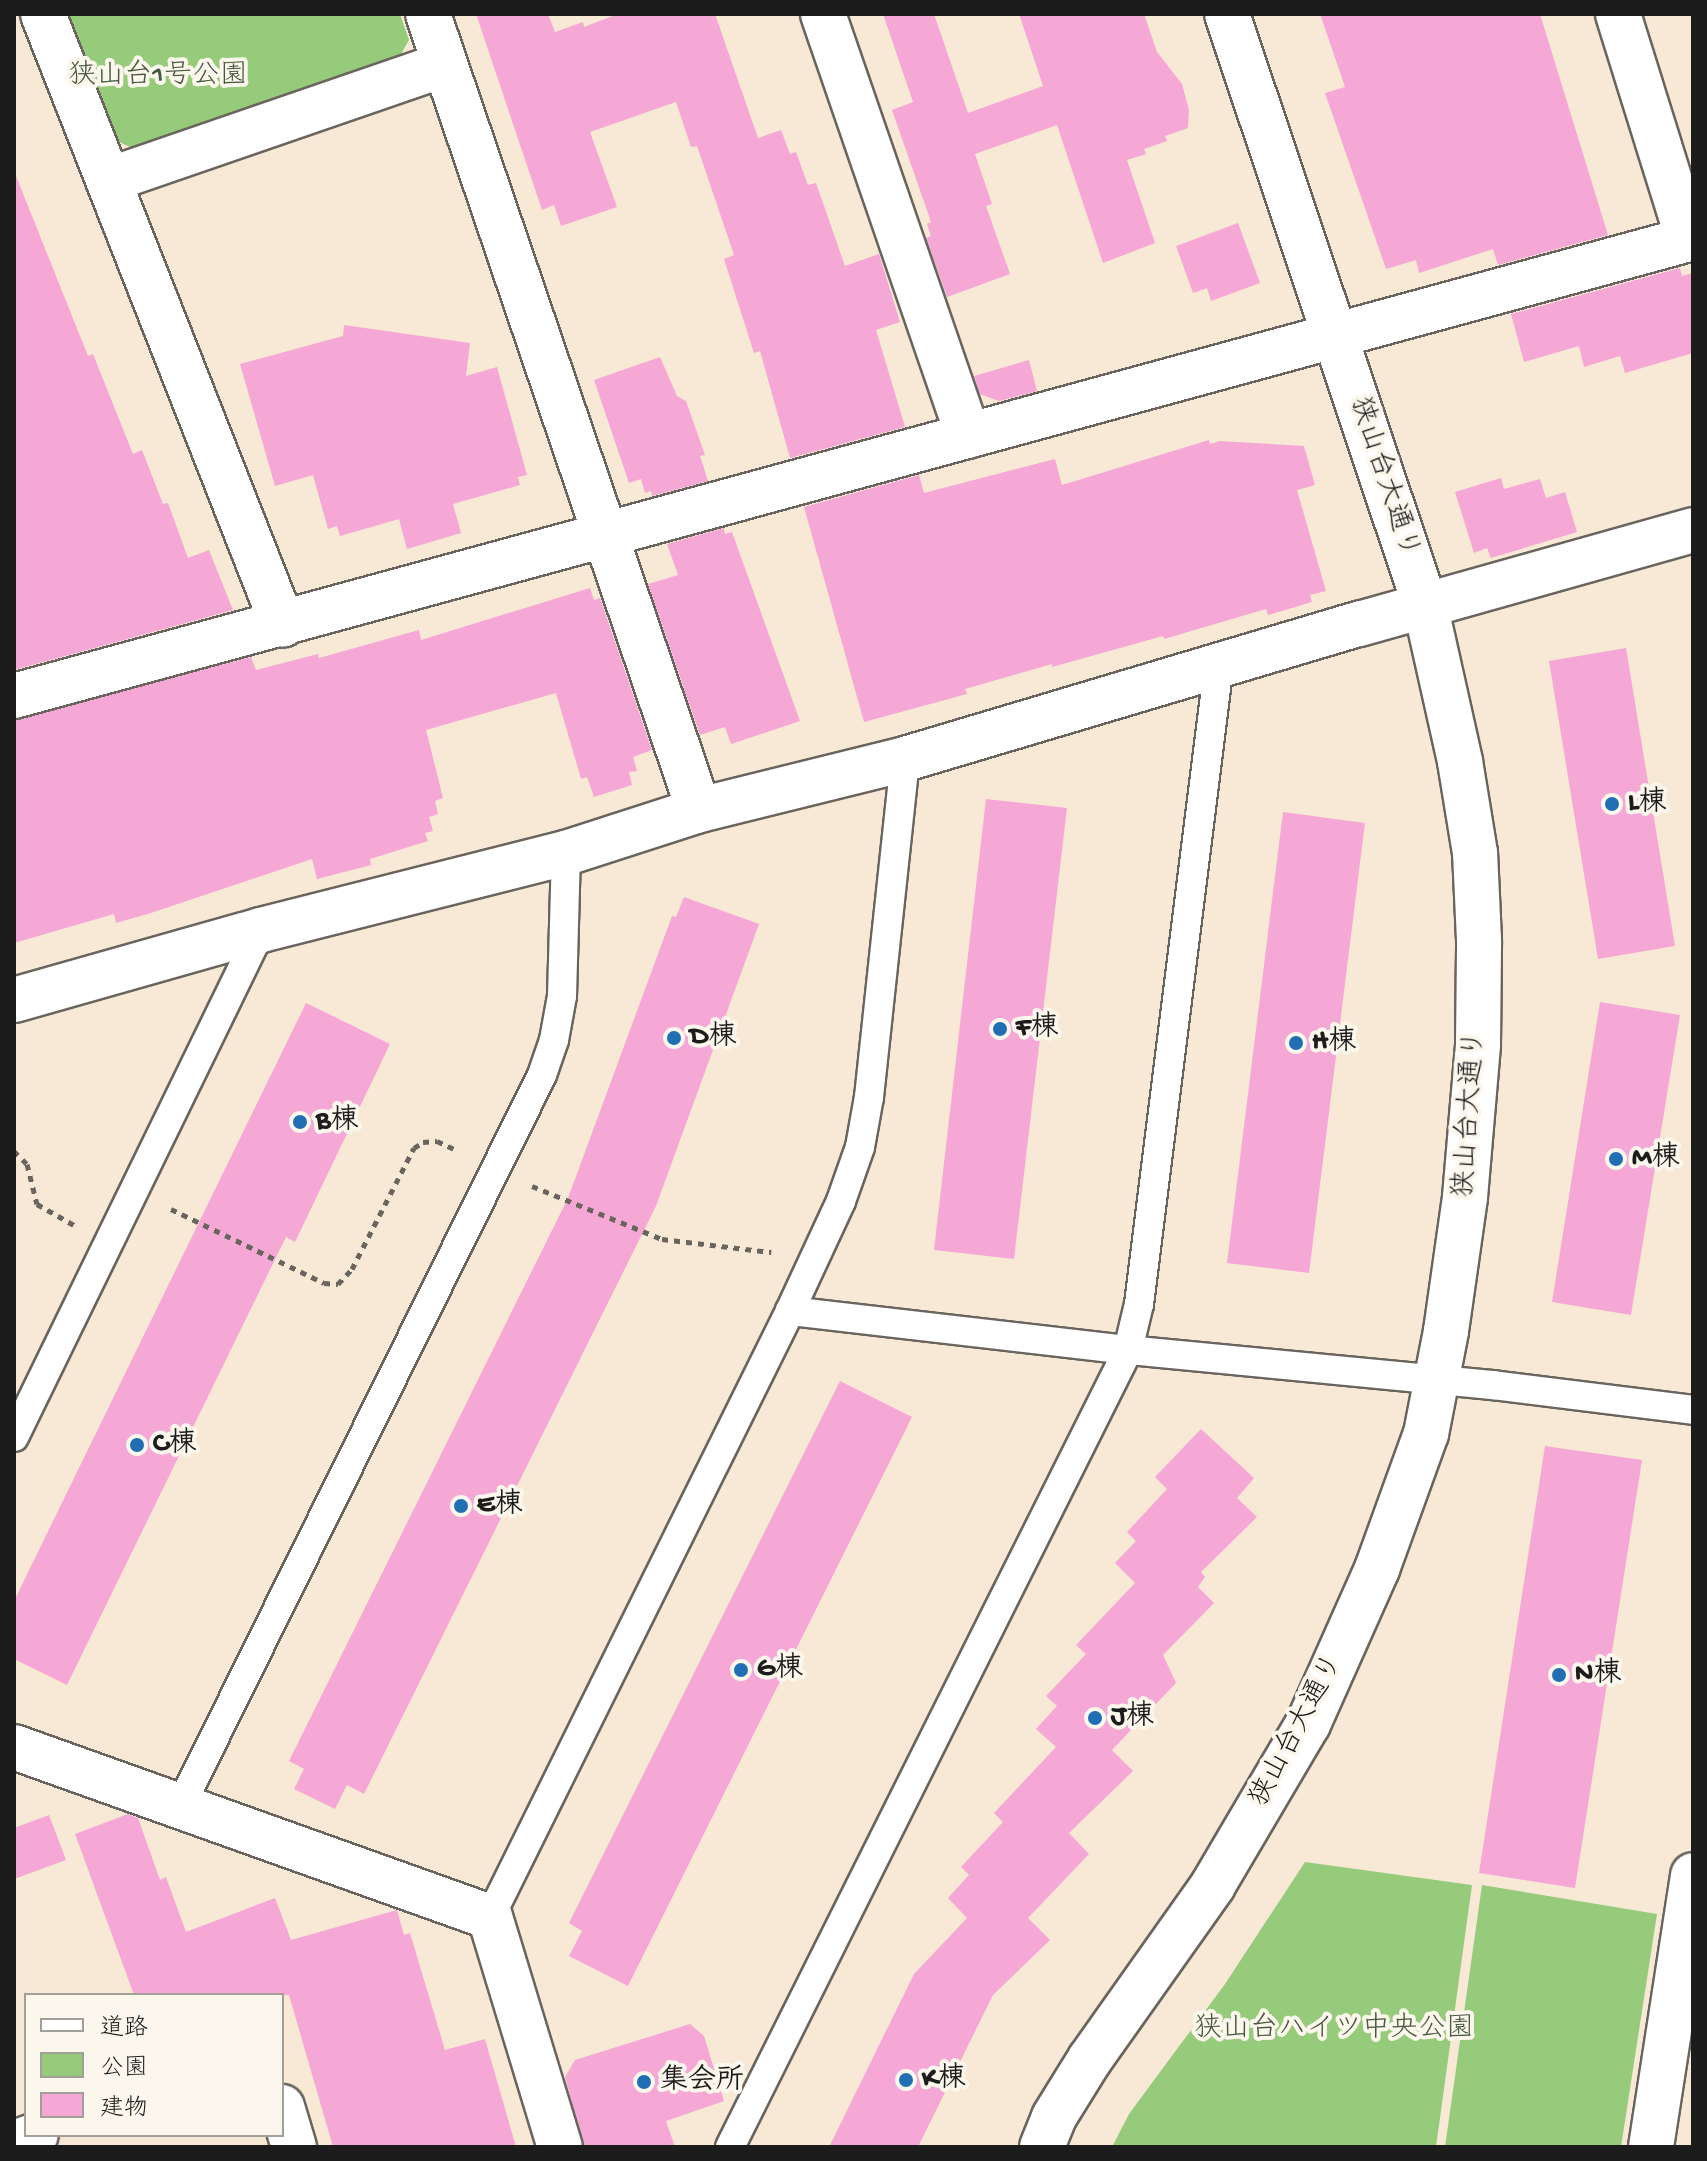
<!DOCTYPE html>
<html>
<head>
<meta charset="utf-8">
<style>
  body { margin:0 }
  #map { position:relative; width:1707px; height:2161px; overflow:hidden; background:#f7e9d5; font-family:"Gochi Hand","Klee One",sans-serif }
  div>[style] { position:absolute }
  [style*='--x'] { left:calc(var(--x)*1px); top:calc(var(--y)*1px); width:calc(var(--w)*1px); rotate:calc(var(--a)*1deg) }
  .green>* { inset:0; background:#97cb7c }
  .building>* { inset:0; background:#f5a8d6 }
  .path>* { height:5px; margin-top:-2.5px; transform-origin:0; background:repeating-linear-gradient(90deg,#69645d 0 6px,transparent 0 12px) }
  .roads { filter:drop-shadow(2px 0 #69645d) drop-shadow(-2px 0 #69645d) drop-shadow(0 2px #69645d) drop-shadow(0 -2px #69645d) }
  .service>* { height:28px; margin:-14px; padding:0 14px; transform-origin:14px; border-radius:14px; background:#fff }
  .minor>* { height:44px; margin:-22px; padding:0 22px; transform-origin:22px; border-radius:22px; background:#fff }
  .tertiary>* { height:44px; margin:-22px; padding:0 22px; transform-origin:22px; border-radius:22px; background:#fff }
  .dots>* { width:22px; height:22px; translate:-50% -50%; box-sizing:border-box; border:4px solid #fbf7ec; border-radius:50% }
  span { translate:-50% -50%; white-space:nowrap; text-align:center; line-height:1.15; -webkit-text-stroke:8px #fbf7ec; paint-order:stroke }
  .park-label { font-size:28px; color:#47593e }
  .street-label { font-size:28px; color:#1c1c1c }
  .poi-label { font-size:28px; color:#1c1c1c; font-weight:700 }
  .left { translate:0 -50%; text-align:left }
  .frame { position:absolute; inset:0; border:16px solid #1c1c1c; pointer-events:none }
  .legend { position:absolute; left:24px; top:1993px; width:260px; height:144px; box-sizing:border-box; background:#fbf7ec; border:2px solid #a29f99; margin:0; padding:10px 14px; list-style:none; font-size:24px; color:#1c1c1c }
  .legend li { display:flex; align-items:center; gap:16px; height:40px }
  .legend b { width:40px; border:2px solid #a29f99 }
</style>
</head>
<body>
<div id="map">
  <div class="green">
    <div style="clip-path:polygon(67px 14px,400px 14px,409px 40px,397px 61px,136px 150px,113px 139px)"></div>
    <div style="clip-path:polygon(1305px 1862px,1472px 1885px,1436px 2147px,1112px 2147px,1129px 2114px,1225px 1984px)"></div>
    <div style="clip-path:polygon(1482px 1885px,1657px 1914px,1621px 2147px,1445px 2147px)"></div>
  </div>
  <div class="building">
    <div style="clip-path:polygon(476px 14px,548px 14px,555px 32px,583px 22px,584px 27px,618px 14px,715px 14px,758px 138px,781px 130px,790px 154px,796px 152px,808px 185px,816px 183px,845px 266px,879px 254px,900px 322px,876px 330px,905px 427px,790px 458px,760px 351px,754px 353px,724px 259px,734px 255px,697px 146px,691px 147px,676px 102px,590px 132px,617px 207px,561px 226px,554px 205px,542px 210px)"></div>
    <div style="clip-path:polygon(883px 14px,934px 14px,968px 113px,1043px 86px,1019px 14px,1144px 14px,1157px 52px,1182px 84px,1189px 110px,1188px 128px,1165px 136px,1167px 141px,1144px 149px,1146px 154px,1127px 160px,1155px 243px,1103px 263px,1057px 125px,975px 154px,992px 204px,986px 206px,1010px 274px,947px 297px,926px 238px,931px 236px,927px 224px,931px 222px,892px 110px,913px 102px)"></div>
    <div style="clip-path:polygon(1320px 14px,1540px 14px,1608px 235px,1498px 265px,1493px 249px,1419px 273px,1416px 260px,1386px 269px,1325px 93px,1345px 87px)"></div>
    <div style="clip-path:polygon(16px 176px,88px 356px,93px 354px,133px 454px,142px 450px,163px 504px,168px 503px,188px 558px,209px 550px,233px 610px,14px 670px)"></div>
    <div style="clip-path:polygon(1238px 223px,1260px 283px,1211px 301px,1207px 288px,1193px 293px,1176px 246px)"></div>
    <div style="clip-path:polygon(1680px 268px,1682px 276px,1693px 273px,1693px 353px,1625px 373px,1620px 356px,1584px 367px,1579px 346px,1524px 362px,1511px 314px)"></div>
    <div style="clip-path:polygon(344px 325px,470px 343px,466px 376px,497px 367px,527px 475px,518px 477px,520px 485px,453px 504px,461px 533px,407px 549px,399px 519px,340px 536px,337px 526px,328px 529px,313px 475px,275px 486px,240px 364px,343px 336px)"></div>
    <div style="clip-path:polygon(660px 357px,677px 396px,686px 401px,705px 455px,700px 456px,708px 481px,652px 496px,651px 491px,645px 493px,641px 479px,629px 483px,594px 380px)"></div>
    <div style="clip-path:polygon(1029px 360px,1037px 391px,999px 401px,980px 394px,974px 376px)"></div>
    <div style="clip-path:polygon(1209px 440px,1210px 444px,1220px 441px,1304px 446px,1315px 485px,1297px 490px,1326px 591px,1310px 595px,1312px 602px,1268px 615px,1266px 609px,1164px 639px,1163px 636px,1052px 667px,1052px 664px,965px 689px,967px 694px,864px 722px,804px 507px,919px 475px,924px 493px,1055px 459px,1062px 485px)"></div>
    <div style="clip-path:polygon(1501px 478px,1504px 489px,1540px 479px,1546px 498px,1565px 492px,1577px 532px,1491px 558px,1487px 548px,1474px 553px,1455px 492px)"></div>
    <div style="clip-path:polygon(724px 528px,725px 534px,732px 532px,800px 721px,731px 744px,725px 727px,700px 735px,648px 584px,678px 575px,667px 544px)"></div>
    <div style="clip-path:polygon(590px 588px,594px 600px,600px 598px,652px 750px,633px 757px,637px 771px,629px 772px,632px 785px,594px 797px,587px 777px,581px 779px,556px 693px,426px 730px,443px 798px,435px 801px,438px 814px,429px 817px,433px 831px,425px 833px,428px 841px,370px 859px,371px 865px,317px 879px,312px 859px,151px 913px,116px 923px,114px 914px,14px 943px,14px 720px,251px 657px,256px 670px,318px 654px,319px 658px,419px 630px,421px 640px)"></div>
    <div style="clip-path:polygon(1626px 648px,1675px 946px,1598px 959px,1549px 661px)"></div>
    <div style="clip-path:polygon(986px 799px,1067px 808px,1014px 1259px,934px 1250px)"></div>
    <div style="clip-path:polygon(1283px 812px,1365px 823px,1309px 1273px,1227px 1263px)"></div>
    <div style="clip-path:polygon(684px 897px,759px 924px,656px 1206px,364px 1794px,347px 1785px,335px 1809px,294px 1789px,304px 1769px,289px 1761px,568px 1198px,672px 916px,676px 917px)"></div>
    <div style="clip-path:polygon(1600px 1002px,1680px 1015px,1631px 1315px,1552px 1302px)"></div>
    <div style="clip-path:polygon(306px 1003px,390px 1044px,295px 1242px,286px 1237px,67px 1685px,14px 1659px,14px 1601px)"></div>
    <div style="clip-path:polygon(840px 1381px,912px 1417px,628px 1986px,569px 1956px,582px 1931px,569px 1923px)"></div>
    <div style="clip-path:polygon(1201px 1429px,1254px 1478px,1237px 1498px,1257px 1517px,1201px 1572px,1205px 1577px,1198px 1587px,1214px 1603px,1163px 1655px,1176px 1683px,1112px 1750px,1133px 1771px,1069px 1833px,1089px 1854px,1028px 1918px,1050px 1940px,993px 1995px,918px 2147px,829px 2147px,914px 1974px,967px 1918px,948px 1898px,969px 1875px,961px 1867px,1003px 1822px,994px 1813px,1056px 1747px,1036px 1729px,1057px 1706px,1046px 1696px,1086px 1654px,1076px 1645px,1135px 1583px,1115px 1563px,1136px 1541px,1127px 1532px,1167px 1489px,1155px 1477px)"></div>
    <div style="clip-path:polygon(1545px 1446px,1642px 1460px,1575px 1888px,1479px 1873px)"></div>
    <div style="clip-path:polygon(128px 1814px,138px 1818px,160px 1880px,166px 1877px,186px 1932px,275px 1898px,291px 1940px,397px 1910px,404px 1935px,410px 1933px,445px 2050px,485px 2039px,516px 2147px,333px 2147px,289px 1995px,134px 1995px,75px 1834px)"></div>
    <div style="clip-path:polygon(49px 1815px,66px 1860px,14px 1879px,14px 1828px)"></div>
    <div style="clip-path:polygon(690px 2024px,704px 2036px,724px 2101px,666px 2121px,675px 2147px,584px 2147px,565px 2077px,575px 2060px)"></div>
  </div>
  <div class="path">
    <div style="--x:14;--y:1151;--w:18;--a:45"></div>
    <div style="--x:27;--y:1164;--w:41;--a:76"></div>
    <div style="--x:37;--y:1204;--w:43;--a:29.6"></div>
    <div style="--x:532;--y:1186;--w:140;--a:22.2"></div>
    <div style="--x:662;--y:1239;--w:110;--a:6.8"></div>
    <div style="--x:171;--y:1209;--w:170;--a:25.8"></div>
    <div style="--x:324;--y:1283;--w:14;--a:4"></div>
    <div style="--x:338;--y:1284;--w:21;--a:-47"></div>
    <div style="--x:352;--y:1269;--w:136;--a:-62.9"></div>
    <div style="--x:414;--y:1148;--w:11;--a:-34"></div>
    <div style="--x:423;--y:1142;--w:14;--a:-4"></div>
    <div style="--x:437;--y:1141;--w:23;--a:25"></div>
  </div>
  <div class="roads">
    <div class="service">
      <div style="--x:790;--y:1311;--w:340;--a:6.6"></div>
      <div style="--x:1128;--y:1350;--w:367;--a:5.5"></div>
      <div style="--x:1493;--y:1385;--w:202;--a:7.1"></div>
      <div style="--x:14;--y:1437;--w:564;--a:-64.03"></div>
      <div style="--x:181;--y:1805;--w:814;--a:-63.69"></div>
      <div style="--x:542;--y:1075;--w:37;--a:-71"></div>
      <div style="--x:554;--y:1040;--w:45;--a:-79.7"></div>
      <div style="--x:562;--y:996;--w:143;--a:-88.4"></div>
      <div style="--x:490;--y:1917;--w:676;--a:-63.66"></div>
      <div style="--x:790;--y:1311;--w:121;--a:-65.1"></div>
      <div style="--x:841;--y:1201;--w:57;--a:-70.6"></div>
      <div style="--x:860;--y:1147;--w:51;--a:-79.8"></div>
      <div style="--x:869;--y:1097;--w:340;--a:-83.9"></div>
      <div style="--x:730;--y:2147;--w:891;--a:-63.46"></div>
      <div style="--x:1128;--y:1350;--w:47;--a:-76.6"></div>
      <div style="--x:1139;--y:1304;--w:645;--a:-82.87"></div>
    </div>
    <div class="minor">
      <div style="--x:43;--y:14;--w:656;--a:68.56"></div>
      <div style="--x:428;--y:14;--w:841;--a:71.2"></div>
      <div style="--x:823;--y:14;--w:446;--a:71"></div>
      <div style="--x:1618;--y:14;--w:236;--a:72.7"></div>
      <div style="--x:109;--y:180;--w:355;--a:-19"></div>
      <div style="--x:14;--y:696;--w:1740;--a:-15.26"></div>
      <div style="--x:14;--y:1000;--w:257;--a:-15.8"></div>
      <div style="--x:261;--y:930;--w:315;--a:-14.2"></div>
      <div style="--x:566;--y:853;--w:140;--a:-17.9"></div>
      <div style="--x:699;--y:810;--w:212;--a:-13.9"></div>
      <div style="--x:905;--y:759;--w:474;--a:-16.6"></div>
      <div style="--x:1359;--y:624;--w:347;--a:-15.7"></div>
      <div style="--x:14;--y:1747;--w:505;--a:19.65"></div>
      <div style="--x:490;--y:1917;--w:240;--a:73.1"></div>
      <div style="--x:282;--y:2107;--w:42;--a:73.3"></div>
      <div style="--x:14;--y:2143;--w:23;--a:-20"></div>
      <div style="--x:1651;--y:2147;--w:275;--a:-81.2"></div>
    </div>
    <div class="tertiary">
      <div style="--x:1042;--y:2147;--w:32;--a:-68"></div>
      <div style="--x:1054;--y:2117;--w:68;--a:-58.2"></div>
      <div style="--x:1090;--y:2059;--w:213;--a:-54.7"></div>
      <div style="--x:1213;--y:1885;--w:187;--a:-59.5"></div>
      <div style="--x:1308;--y:1724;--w:170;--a:-66"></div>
      <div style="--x:1377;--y:1569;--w:144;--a:-70.1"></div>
      <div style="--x:1426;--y:1434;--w:105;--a:-79"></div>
      <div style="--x:1446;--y:1331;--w:135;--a:-81.9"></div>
      <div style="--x:1465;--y:1197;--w:154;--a:-85.1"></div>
      <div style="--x:1478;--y:1044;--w:104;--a:-89.4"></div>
      <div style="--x:1479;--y:940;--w:87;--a:-92.6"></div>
      <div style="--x:1475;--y:853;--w:93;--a:-99.3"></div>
      <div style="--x:1460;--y:761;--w:160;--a:-102.6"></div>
      <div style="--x:1425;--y:605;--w:623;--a:-108.52"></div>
    </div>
  </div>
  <div class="dots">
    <div style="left:1612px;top:804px;background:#1f6fb2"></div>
    <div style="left:1000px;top:1029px;background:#1f6fb2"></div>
    <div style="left:674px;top:1038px;background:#1f6fb2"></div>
    <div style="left:1296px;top:1043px;background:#1f6fb2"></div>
    <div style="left:300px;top:1122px;background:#1f6fb2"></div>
    <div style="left:1616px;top:1159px;background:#1f6fb2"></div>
    <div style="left:137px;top:1445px;background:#1f6fb2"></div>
    <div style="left:461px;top:1506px;background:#1f6fb2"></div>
    <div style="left:741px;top:1670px;background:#1f6fb2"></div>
    <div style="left:1559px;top:1675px;background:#1f6fb2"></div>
    <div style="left:1095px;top:1718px;background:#1f6fb2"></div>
    <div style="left:906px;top:2080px;background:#1f6fb2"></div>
    <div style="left:644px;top:2082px;background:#1f6fb2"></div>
  </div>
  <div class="park-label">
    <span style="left:158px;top:77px">狭山台1号公園</span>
    <span style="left:1334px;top:2030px">狭山台ハイツ中央公園</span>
  </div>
  <div class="street-label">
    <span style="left:1383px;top:478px;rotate:72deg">狭山台大通り</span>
    <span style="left:1471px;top:1114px;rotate:-86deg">狭山台大通り</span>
    <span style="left:1298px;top:1731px;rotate:-62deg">狭山台大通り</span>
  </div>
  <div class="poi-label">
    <span class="left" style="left:1628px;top:804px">L棟</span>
    <span class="left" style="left:1016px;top:1029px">F棟</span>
    <span class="left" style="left:690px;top:1038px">D棟</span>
    <span class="left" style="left:1312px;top:1043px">H棟</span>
    <span class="left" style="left:316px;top:1122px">B棟</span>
    <span class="left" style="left:1632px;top:1159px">M棟</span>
    <span class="left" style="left:153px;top:1445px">C棟</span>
    <span class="left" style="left:477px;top:1506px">E棟</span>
    <span class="left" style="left:757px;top:1670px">G棟</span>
    <span class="left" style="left:1575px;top:1675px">N棟</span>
    <span class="left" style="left:1111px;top:1718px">J棟</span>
    <span class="left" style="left:922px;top:2080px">K棟</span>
    <span class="left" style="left:660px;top:2082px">集会所</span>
  </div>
  <div class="frame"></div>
  <ul class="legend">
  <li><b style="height:10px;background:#fff"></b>道路</li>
  <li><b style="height:22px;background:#97cb7c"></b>公園</li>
  <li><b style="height:22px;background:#f5a8d6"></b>建物</li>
  </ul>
</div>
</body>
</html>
